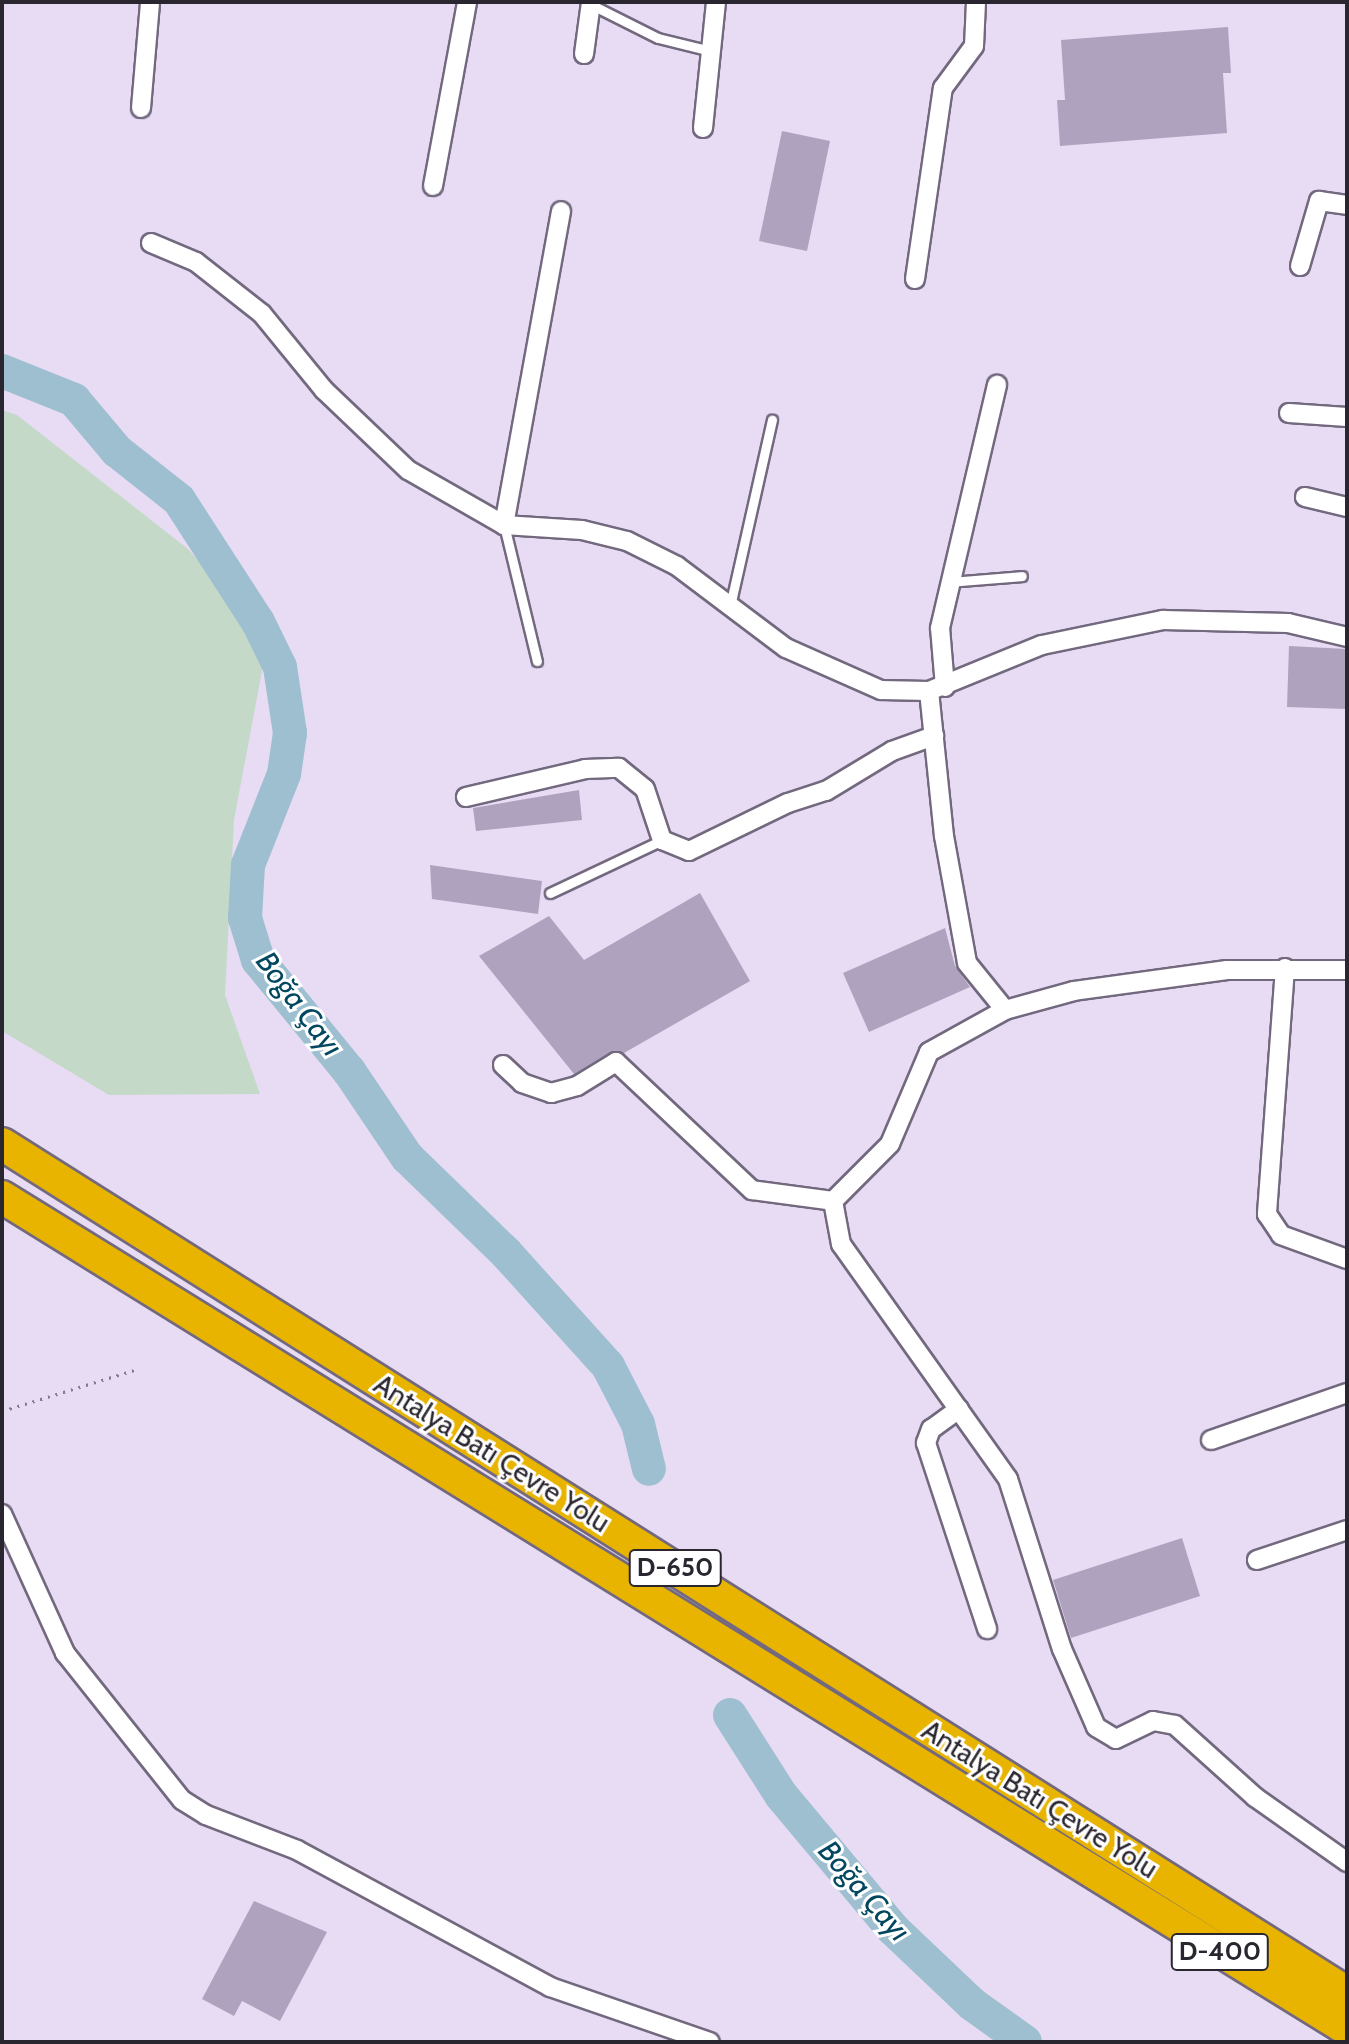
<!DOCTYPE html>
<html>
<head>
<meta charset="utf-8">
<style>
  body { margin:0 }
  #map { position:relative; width:1349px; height:2044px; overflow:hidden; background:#e7dcf4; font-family:Cabin,sans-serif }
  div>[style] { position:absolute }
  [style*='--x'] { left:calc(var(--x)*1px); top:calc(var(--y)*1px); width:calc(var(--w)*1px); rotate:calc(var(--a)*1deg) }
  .green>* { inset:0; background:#c4d9c8 }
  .river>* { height:34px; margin:-17px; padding:0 17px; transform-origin:17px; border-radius:17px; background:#9ebfd0 }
  .building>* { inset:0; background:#afa2bf }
  .path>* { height:3px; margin-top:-1.5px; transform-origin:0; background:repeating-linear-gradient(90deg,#837b8b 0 2px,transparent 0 8px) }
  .roads { filter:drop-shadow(2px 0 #73697f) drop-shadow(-2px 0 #73697f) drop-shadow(0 2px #73697f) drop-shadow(0 -2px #73697f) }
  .lane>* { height:9px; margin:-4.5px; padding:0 4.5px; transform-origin:4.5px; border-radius:4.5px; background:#fff }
  .street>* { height:18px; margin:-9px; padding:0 9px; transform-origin:9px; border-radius:9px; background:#fff }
  .highway>* { height:32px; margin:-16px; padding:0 16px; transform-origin:16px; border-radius:16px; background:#e8b400 }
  span { translate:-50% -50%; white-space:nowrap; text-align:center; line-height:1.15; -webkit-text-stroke:6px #fff; paint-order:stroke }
  .shield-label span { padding:2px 6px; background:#fff; border:2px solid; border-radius:6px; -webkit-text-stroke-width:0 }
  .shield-label { font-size:26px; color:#2a262f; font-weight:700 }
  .street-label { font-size:28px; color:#2a262f }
  .water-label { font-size:30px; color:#024760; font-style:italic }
  .frame { position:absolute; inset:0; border:4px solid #2a262f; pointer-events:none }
</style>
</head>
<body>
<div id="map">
  <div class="green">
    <div style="clip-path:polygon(2px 410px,17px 415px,188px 549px,268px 639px,234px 820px,225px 995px,260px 1094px,109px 1095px,2px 1031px)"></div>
  </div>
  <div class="river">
    <div style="--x:2;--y:371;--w:78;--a:21.9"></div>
    <div style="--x:74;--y:400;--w:67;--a:49.9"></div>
    <div style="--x:117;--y:451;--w:79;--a:38.3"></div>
    <div style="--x:179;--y:500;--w:145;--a:57.1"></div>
    <div style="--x:258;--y:622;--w:50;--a:63.9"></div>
    <div style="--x:280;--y:667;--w:67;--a:81.4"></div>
    <div style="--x:290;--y:733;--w:41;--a:98.3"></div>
    <div style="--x:284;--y:774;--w:98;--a:111.6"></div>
    <div style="--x:248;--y:865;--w:53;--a:93.2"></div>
    <div style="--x:245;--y:918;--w:44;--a:72.8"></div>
    <div style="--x:258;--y:960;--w:144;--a:50.7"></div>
    <div style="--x:349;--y:1071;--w:104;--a:56"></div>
    <div style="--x:407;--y:1157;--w:138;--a:44.1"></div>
    <div style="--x:506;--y:1253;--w:152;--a:47.9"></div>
    <div style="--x:608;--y:1366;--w:65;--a:62.7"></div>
    <div style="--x:638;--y:1424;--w:46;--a:76.3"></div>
    <div style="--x:730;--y:1715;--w:95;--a:57.5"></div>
    <div style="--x:781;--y:1795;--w:175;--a:50.1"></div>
    <div style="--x:893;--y:1929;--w:109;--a:43.5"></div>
    <div style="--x:972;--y:2004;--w:65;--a:35.6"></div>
  </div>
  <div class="building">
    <div style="clip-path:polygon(1228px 27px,1231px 73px,1223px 73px,1227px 133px,1060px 146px,1057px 100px,1065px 100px,1061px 40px)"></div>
    <div style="clip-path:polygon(782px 131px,830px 141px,807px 251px,759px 241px)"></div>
    <div style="clip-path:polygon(1289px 646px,1347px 649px,1347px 709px,1287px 707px)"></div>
    <div style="clip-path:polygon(579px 790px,582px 820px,476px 831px,473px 808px)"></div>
    <div style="clip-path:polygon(430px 865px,542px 881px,538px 914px,432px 899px)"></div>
    <div style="clip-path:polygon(700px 893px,750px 981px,624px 1053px,610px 1052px,574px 1074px,479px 956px,549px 916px,584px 960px)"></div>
    <div style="clip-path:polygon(945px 928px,955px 966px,970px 987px,869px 1032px,843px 973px)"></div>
    <div style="clip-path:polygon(1182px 1538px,1200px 1596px,1071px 1638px,1053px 1580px)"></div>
    <div style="clip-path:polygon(254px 1901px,327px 1932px,280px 2021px,242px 2001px,234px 2016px,202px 1999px)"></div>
  </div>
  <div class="path">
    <div style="--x:2;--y:1411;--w:142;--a:-17.2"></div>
  </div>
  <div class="roads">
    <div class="lane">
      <div style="--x:588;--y:3;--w:78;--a:26.6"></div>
      <div style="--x:658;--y:38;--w:55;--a:13.8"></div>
      <div style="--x:504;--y:525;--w:140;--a:76.4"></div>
      <div style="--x:949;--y:582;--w:73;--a:-4.7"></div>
      <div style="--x:730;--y:606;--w:191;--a:-77.3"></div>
      <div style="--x:550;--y:893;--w:124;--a:-25.3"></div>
    </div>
    <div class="street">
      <div style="--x:584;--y:54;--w:52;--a:-82.3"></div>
      <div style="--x:141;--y:108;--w:106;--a:-85.1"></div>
      <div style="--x:703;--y:128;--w:127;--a:-84.1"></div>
      <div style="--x:433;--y:186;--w:187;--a:-79.5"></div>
      <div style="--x:151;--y:243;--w:49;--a:22.9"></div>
      <div style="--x:196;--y:262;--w:84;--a:38.2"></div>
      <div style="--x:262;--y:314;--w:98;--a:50.8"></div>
      <div style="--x:324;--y:390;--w:116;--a:43.6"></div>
      <div style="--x:408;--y:470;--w:111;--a:29.8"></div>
      <div style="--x:504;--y:525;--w:78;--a:3.7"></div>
      <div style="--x:582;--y:530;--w:46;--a:13.7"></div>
      <div style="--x:627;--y:541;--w:56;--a:26.6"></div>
      <div style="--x:677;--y:566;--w:136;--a:37"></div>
      <div style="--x:786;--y:648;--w:104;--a:23.9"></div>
      <div style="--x:881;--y:690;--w:48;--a:1.2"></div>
      <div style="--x:929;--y:691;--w:122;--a:-22.2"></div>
      <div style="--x:1042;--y:645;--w:124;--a:-11.7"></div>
      <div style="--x:1163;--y:620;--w:125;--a:1.4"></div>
      <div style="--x:1288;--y:623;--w:61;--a:13.3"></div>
      <div style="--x:1300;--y:266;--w:68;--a:-73.7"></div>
      <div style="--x:1319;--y:201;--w:28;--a:8"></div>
      <div style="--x:915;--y:279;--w:193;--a:-81.7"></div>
      <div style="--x:943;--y:88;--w:52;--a:-53.6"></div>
      <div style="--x:974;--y:46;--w:44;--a:-87.4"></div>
      <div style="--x:1289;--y:413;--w:58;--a:3.9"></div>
      <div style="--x:1305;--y:497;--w:43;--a:13.4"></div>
      <div style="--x:504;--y:525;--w:319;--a:-79.7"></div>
      <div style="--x:945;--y:687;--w:59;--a:-94.8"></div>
      <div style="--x:940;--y:628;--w:250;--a:-76.8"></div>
      <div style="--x:929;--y:691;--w:146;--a:84.1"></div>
      <div style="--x:944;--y:836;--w:129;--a:79.7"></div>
      <div style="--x:967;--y:963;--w:60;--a:51"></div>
      <div style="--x:466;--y:797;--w:122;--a:-13.2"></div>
      <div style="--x:585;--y:769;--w:34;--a:-2"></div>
      <div style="--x:619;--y:768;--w:33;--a:39"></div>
      <div style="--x:645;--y:789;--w:54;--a:71.6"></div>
      <div style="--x:662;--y:840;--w:29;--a:22"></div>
      <div style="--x:689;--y:851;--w:110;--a:-25.9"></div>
      <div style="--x:788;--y:803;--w:40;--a:-18"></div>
      <div style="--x:826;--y:791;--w:77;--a:-31.2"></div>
      <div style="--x:892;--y:751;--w:45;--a:-19.7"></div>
      <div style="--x:1285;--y:968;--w:247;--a:94.2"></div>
      <div style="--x:1267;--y:1214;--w:25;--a:56"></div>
      <div style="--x:1281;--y:1235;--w:70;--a:20"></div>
      <div style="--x:1347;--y:970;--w:120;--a:180"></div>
      <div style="--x:1227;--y:970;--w:154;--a:172.2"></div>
      <div style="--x:1074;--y:991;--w:72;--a:164.6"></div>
      <div style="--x:1005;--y:1010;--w:87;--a:151.1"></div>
      <div style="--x:929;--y:1052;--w:100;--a:113"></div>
      <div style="--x:890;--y:1144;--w:81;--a:135"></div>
      <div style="--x:833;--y:1201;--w:44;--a:79.5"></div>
      <div style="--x:841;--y:1244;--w:288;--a:54.6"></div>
      <div style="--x:1008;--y:1479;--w:178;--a:72.4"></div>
      <div style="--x:1062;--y:1649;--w:85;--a:66.4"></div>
      <div style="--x:1096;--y:1727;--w:23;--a:31"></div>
      <div style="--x:1116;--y:1739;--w:41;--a:-25.9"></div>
      <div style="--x:1153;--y:1721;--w:22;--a:10"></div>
      <div style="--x:1175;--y:1725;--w:108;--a:42"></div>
      <div style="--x:1255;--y:1797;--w:113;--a:35.2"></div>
      <div style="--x:503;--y:1065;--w:26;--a:43"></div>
      <div style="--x:522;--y:1083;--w:31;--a:19"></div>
      <div style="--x:551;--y:1093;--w:27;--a:-15"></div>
      <div style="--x:577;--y:1086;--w:46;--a:-31.6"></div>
      <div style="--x:616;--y:1062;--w:187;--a:43.3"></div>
      <div style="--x:752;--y:1190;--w:82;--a:7.7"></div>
      <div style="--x:959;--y:1409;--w:34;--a:144"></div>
      <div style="--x:931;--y:1429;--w:15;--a:110"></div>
      <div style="--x:926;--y:1443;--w:196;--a:71.8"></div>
      <div style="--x:1211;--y:1440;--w:144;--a:-19.1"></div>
      <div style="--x:2;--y:1514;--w:153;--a:65.6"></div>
      <div style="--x:65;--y:1653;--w:188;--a:51.5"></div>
      <div style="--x:182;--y:1800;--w:28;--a:32"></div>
      <div style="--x:206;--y:1815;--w:97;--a:21"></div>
      <div style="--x:297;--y:1850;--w:288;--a:28.4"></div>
      <div style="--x:550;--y:1987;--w:169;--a:19"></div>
      <div style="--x:1257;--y:1560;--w:95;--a:-18.4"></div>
    </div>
    <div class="highway">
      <div style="--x:2;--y:1144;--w:1591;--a:32.26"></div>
      <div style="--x:2;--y:1197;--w:1582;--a:31.74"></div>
    </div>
  </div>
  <div class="shield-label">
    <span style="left:675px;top:1568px">D-650</span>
    <span style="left:1220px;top:1952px">D-400</span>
  </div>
  <div class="street-label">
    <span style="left:492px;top:1453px;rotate:32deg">Antalya Batı Çevre Yolu</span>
    <span style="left:1040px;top:1799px;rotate:32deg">Antalya Batı Çevre Yolu</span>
  </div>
  <div class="water-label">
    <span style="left:299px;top:1004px;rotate:53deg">Boğa Çayı</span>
    <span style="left:864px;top:1891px;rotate:49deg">Boğa Çayı</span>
  </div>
  <div class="frame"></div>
</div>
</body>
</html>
